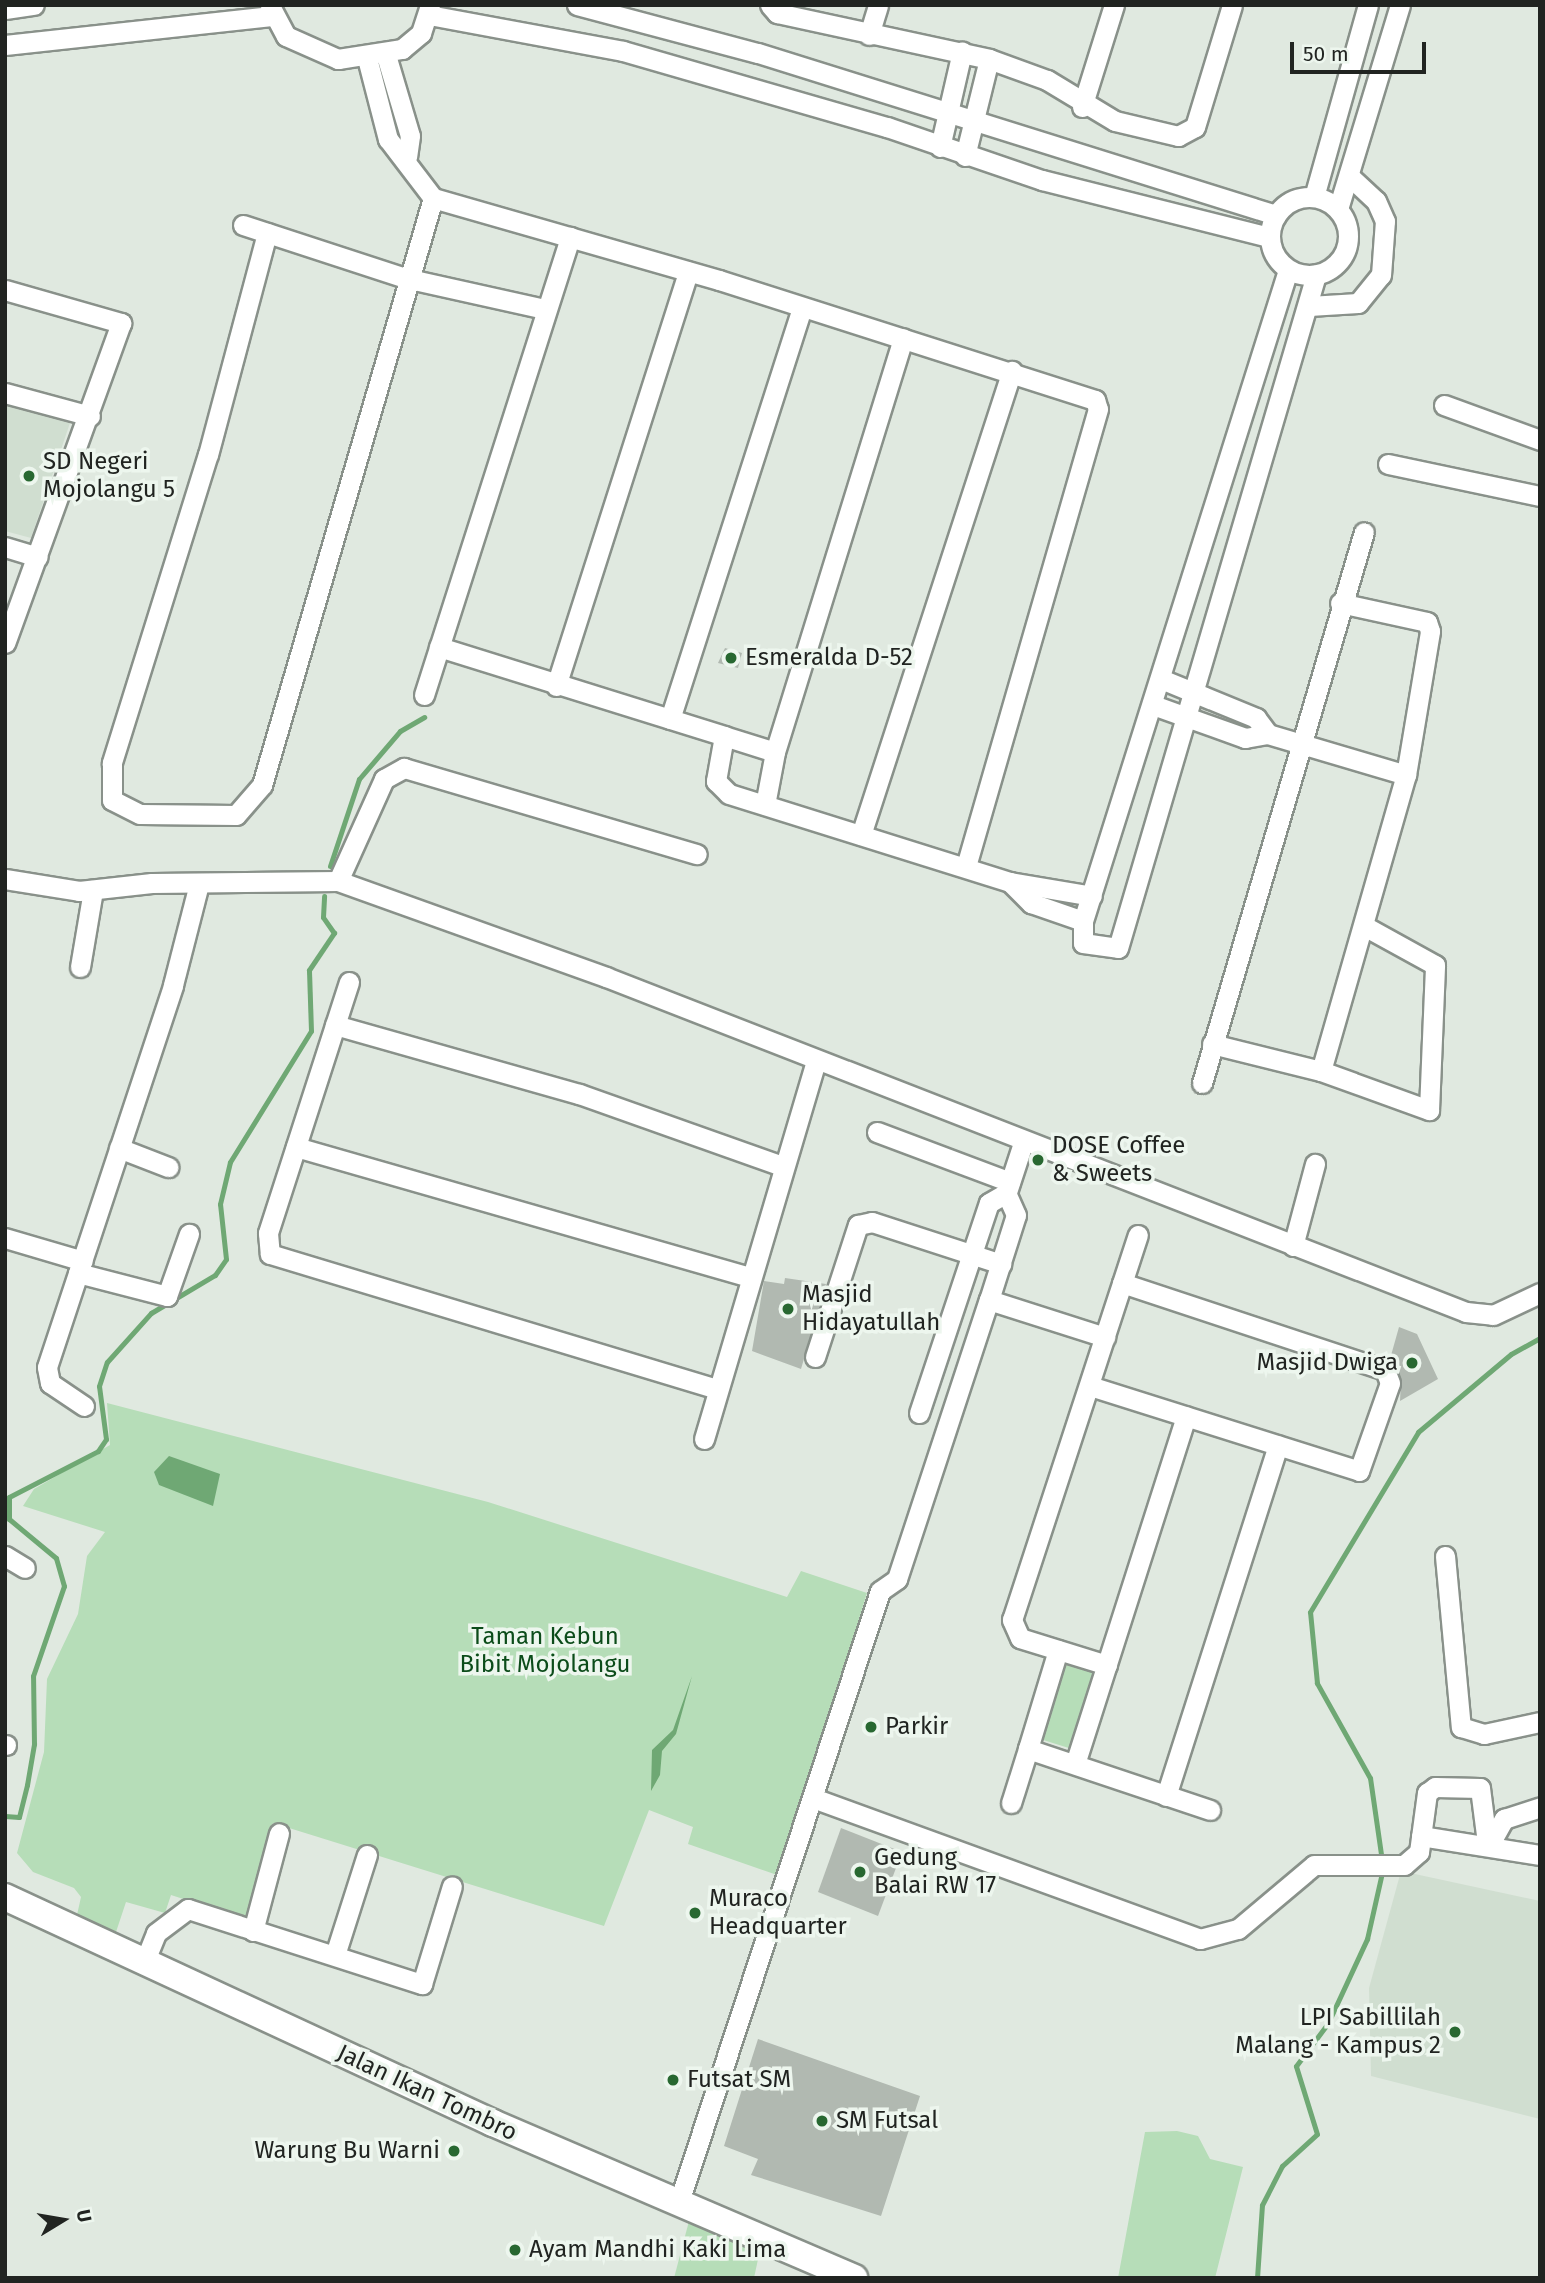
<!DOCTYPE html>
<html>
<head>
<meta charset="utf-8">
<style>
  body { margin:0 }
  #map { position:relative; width:1545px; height:2283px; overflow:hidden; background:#e0e9e0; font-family:"Fira Sans",sans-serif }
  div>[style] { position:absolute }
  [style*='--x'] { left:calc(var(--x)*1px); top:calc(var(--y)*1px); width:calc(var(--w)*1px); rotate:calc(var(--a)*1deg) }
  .built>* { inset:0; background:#d0ded0 }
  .green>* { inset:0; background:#b6ddb8 }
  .water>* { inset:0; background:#6fa874 }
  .stream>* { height:5px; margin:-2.5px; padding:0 2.5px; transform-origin:2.5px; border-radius:2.5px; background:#6fa874 }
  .building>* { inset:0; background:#b1b9b1 }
  .roads { filter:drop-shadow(2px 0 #89918a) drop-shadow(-2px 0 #89918a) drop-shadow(0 2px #89918a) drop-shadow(0 -2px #89918a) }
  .street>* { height:19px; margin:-9.5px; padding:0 9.5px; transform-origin:9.5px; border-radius:9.5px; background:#fff }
  .street>.ring { margin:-9.5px; padding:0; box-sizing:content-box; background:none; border:19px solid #fff; border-radius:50% }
  .secondary>* { height:26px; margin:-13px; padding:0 13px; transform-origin:13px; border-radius:13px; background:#fff }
  .dots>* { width:19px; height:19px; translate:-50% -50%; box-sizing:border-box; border:4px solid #edf6ee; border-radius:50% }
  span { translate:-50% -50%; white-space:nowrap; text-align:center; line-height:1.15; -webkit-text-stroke:7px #edf6ee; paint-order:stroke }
  .poi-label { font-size:24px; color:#212421 }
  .left { translate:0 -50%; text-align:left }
  .right { translate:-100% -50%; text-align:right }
  .park-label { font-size:24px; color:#0c4c1a }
  .street-label { font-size:24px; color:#212421 }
  .frame { position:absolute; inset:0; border:7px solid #212421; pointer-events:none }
  .north { position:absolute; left:28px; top:2185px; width:70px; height:70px; -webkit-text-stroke:5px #edf6ee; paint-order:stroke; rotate:79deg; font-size:19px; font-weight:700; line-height:28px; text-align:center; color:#212421 }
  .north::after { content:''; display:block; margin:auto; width:24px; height:32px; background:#212421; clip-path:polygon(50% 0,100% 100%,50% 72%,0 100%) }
  .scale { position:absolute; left:1290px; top:42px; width:136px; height:32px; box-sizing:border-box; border:4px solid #212421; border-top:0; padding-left:9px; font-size:21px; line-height:24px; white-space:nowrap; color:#212421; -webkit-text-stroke:5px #edf6ee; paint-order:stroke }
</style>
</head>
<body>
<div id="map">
  <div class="built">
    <div style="clip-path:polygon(5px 398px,71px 420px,31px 538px,5px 531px)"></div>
    <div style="clip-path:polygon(1401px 1871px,1540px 1901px,1540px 2119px,1371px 2076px,1369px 1988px)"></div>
  </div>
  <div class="green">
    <div style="clip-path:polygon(107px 1403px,488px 1502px,787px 1597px,801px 1571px,867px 1593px,780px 1876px,688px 1844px,693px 1827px,649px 1810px,604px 1926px,273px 1823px,245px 1919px,171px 1895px,165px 1913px,126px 1902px,113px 1941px,75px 1924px,81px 1897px,74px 1888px,33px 1872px,17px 1853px,44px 1752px,47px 1679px,78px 1614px,87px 1556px,105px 1532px,23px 1506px,34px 1489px,110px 1445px)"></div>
    <div style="clip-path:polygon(1064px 1660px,1097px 1669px,1072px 1749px,1040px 1739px)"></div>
    <div style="clip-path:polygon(1177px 2131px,1198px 2136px,1210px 2159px,1243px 2167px,1215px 2278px,1118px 2278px,1145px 2132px)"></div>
    <div style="clip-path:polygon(689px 2221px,760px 2250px,754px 2278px,674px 2278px)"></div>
  </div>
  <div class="water">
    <div style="clip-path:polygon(169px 1456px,220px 1474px,213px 1506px,159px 1485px,154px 1472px)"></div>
    <div style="clip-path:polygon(692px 1676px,676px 1734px,662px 1751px,660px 1775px,651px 1791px,652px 1750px,673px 1730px)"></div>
  </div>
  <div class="stream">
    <div style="--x:330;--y:866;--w:92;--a:-71.6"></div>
    <div style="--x:359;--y:779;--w:63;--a:-49.5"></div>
    <div style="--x:400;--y:731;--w:28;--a:-30"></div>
    <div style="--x:5;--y:1816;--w:14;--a:4"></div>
    <div style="--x:19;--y:1817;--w:33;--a:-76"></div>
    <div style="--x:27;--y:1785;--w:42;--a:-80.3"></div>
    <div style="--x:34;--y:1744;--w:68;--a:-90.8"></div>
    <div style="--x:33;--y:1676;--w:95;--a:-71"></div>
    <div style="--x:64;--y:1586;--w:29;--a:-106"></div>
    <div style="--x:56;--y:1558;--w:61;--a:-140.3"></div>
    <div style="--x:9;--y:1519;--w:22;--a:-90"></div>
    <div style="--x:9;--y:1497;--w:100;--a:-27.3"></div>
    <div style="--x:98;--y:1451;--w:14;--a:-56"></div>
    <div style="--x:106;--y:1439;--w:53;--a:-97.5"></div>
    <div style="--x:99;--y:1386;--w:25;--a:-72"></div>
    <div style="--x:107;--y:1362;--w:66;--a:-48.1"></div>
    <div style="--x:151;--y:1313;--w:74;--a:-30.7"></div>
    <div style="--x:215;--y:1275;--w:19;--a:-55"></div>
    <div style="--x:226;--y:1259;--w:55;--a:-96.2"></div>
    <div style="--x:220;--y:1204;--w:43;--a:-76.6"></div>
    <div style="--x:230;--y:1162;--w:154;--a:-58.3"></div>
    <div style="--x:311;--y:1031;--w:61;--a:-91.9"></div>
    <div style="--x:309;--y:970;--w:45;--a:-56"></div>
    <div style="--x:334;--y:933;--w:19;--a:-125"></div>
    <div style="--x:323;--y:917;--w:21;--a:-87"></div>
    <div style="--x:1257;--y:2278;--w:73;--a:-86.1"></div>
    <div style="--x:1262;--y:2205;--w:44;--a:-62.9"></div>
    <div style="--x:1282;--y:2166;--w:47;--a:-42.4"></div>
    <div style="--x:1317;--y:2134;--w:71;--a:-107.2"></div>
    <div style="--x:1296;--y:2066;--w:54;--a:-53.3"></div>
    <div style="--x:1328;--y:2023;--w:93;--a:-65.1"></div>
    <div style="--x:1367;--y:1939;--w:73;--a:-77.3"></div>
    <div style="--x:1383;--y:1868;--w:91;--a:-98.2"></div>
    <div style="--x:1370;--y:1778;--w:109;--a:-119.2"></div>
    <div style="--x:1317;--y:1683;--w:71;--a:-95.6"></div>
    <div style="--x:1310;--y:1612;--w:210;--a:-59"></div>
    <div style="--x:1418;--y:1432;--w:121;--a:-40"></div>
    <div style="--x:1511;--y:1354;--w:33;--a:-29"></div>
  </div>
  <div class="building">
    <div style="clip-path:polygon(725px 648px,742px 653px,738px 668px,718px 663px)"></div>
    <div style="clip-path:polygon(785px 1278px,826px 1284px,801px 1369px,752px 1351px,764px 1281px,784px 1284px)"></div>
    <div style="clip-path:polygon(1399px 1327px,1417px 1334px,1438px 1379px,1400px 1401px,1401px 1379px,1390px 1359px)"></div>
    <div style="clip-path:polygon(841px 1828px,902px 1852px,878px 1916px,818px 1892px)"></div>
    <div style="clip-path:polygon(758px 2039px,920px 2096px,881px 2216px,751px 2175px,758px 2159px,724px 2146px)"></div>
  </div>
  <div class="roads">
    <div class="street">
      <div style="--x:577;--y:5;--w:187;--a:14.9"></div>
      <div style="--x:758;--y:53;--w:543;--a:17.37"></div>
      <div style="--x:770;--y:5;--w:11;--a:49"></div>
      <div style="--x:777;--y:13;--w:217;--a:12.2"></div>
      <div style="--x:989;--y:59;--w:62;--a:19.9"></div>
      <div style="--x:1047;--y:80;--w:79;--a:31.1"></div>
      <div style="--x:1115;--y:121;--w:65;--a:13.4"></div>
      <div style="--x:1178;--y:136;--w:19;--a:-28"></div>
      <div style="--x:1195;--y:127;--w:127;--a:-73.1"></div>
      <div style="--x:270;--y:6;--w:34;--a:62"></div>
      <div style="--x:286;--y:36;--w:57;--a:23.9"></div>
      <div style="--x:338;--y:59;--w:65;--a:-8.9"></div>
      <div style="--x:402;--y:49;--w:25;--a:-40"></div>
      <div style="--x:421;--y:33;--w:29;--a:-72"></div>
      <div style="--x:5;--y:9;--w:29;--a:-8"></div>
      <div style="--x:429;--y:15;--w:197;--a:10.5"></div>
      <div style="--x:623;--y:51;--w:275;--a:16.1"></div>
      <div style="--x:887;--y:127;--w:164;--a:18.9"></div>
      <div style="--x:1042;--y:180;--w:234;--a:14.1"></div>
      <div style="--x:869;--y:35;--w:31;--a:-73"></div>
      <div style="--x:5;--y:45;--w:268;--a:-6.2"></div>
      <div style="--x:386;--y:55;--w:84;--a:73.5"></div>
      <div style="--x:410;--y:136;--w:21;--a:98"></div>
      <div style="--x:367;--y:58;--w:84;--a:75.5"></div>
      <div style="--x:388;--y:139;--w:74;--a:52.7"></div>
      <div style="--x:433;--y:198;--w:298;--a:16"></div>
      <div style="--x:719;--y:280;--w:395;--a:17.7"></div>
      <div style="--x:1095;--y:400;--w:9;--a:72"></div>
      <div style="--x:1098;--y:409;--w:476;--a:106.1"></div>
      <div style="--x:1082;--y:107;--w:107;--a:-72.6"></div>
      <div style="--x:940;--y:147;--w:98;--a:-77"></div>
      <div style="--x:965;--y:156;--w:100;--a:-76.1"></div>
      <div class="ring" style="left:1270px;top:197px;width:59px;height:59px"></div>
      <div style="--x:1314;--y:197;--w:199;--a:-74.3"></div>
      <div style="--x:1338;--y:209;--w:213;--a:-73.1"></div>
      <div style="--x:243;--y:225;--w:170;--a:18.1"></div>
      <div style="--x:405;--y:278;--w:143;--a:12.5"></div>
      <div style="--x:267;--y:233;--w:229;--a:104.9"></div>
      <div style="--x:208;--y:454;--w:324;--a:107.3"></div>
      <div style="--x:112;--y:763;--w:37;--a:90"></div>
      <div style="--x:112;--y:800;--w:31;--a:27"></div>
      <div style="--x:140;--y:814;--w:96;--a:0.6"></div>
      <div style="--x:236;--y:815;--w:40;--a:-49"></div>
      <div style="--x:262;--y:785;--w:611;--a:-73.76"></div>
      <div style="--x:1288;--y:270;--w:683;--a:107.48"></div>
      <div style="--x:1083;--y:921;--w:22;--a:90"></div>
      <div style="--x:1083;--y:943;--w:35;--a:8"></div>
      <div style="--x:1118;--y:948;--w:702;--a:-73.61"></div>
      <div style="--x:5;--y:290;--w:121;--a:15.9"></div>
      <div style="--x:121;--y:323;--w:340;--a:109.9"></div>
      <div style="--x:1309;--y:306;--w:49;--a:-3.5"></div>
      <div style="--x:1358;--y:303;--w:36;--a:-51"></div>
      <div style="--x:1381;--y:275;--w:54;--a:-85.8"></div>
      <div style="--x:1385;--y:221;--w:22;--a:-114"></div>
      <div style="--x:1376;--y:201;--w:35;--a:-137"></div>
      <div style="--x:5;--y:393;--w:88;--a:15.1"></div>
      <div style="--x:1444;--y:405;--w:102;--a:20"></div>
      <div style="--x:1388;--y:464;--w:155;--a:11.9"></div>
      <div style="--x:5;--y:547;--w:34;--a:17"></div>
      <div style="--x:439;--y:647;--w:299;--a:17.3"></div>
      <div style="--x:724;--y:736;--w:46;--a:100.1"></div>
      <div style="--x:716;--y:781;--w:18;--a:45"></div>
      <div style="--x:729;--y:794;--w:294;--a:17.4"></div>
      <div style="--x:1010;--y:882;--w:83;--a:9.7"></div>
      <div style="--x:1161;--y:679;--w:103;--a:22.3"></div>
      <div style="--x:1256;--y:718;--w:20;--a:53"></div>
      <div style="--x:556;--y:686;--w:435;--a:-72.3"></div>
      <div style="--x:424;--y:695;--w:481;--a:-72.3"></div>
      <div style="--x:1153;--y:705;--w:98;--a:19.7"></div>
      <div style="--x:1245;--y:738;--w:23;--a:-10"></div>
      <div style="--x:1268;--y:734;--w:144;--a:16.5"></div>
      <div style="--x:670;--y:719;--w:432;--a:-72.2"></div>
      <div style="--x:724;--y:736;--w:53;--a:17.4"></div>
      <div style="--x:765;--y:805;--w:54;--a:-79.3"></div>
      <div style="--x:775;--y:752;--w:433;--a:-72.8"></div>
      <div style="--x:861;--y:835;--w:488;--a:-72"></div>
      <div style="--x:5;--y:879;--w:75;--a:9.2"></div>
      <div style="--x:79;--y:891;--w:73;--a:-6.3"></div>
      <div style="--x:152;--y:883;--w:186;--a:-0.6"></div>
      <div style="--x:338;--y:881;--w:285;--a:19.7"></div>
      <div style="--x:606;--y:977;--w:923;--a:21.28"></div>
      <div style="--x:1466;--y:1312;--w:27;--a:6"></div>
      <div style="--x:1493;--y:1315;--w:52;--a:-25.1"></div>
      <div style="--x:338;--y:881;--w:112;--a:-65.7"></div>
      <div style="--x:384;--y:779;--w:23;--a:-29"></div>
      <div style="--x:404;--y:768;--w:305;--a:16.4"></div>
      <div style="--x:1010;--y:882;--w:30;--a:45"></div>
      <div style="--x:1031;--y:903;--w:55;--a:19.1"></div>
      <div style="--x:80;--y:967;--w:78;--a:-80.4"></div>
      <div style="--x:349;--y:982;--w:264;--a:107.9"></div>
      <div style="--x:268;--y:1233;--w:21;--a:85"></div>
      <div style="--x:270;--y:1254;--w:467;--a:16.8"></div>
      <div style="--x:335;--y:1025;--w:254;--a:15.8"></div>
      <div style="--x:579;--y:1094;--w:215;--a:19.5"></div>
      <div style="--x:1212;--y:1044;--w:112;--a:13.9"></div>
      <div style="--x:1321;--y:1071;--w:115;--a:19.9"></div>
      <div style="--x:1429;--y:1110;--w:145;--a:-87.6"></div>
      <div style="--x:1435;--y:965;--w:79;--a:-151.2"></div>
      <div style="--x:1321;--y:1071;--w:308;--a:-74"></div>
      <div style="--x:1406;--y:775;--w:146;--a:-80.5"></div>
      <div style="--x:1430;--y:631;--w:9;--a:-108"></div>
      <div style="--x:1427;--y:622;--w:89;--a:-167.7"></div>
      <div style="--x:1202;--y:1083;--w:574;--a:-73.62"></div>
      <div style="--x:877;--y:1132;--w:142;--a:20.6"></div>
      <div style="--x:296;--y:1147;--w:471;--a:16"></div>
      <div style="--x:119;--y:1148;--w:53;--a:21.2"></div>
      <div style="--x:1007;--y:1192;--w:52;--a:-71.9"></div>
      <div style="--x:5;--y:1238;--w:81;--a:16.4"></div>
      <div style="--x:1293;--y:1246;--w:85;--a:-75"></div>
      <div style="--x:78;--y:1273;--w:92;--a:14.5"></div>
      <div style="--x:167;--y:1296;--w:66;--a:-70.5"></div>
      <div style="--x:989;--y:1300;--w:122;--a:17.7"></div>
      <div style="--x:815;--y:1357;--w:139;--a:-72"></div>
      <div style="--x:858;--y:1225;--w:14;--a:-12"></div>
      <div style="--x:872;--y:1222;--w:136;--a:18"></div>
      <div style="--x:1090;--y:1386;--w:282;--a:17.5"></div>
      <div style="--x:1359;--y:1471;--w:93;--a:-70.6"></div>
      <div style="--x:1390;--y:1383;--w:14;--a:-111"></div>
      <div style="--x:1385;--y:1370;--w:277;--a:-161.7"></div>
      <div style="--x:84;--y:1406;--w:41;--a:-145.9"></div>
      <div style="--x:50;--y:1383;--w:16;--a:-101"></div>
      <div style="--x:47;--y:1367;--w:402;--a:-71.7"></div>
      <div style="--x:173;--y:985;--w:104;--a:-75.6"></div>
      <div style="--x:919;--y:1413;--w:221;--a:-71.6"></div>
      <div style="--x:989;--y:1203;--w:20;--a:-30"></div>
      <div style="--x:704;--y:1439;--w:393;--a:-73.5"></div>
      <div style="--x:5;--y:1556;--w:23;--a:31"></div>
      <div style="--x:1445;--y:1556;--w:172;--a:84.7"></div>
      <div style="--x:1461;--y:1727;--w:24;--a:17"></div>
      <div style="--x:1484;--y:1734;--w:57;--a:-12.1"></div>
      <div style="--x:1058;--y:1650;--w:103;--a:106.9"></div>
      <div style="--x:1028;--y:1749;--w:192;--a:18.5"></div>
      <div style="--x:1107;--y:1665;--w:91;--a:-162.8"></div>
      <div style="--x:1020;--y:1638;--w:20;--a:-114"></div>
      <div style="--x:1012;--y:1620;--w:405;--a:-71.9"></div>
      <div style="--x:5;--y:1745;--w:1;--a:0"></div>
      <div style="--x:1075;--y:1764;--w:365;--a:-72.3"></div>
      <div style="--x:1166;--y:1796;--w:368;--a:-72.3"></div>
      <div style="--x:813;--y:1798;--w:412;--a:20"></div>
      <div style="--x:1200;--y:1939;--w:39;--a:-15"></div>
      <div style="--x:1238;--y:1929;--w:99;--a:-40.1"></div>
      <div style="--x:1314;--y:1865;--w:90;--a:0"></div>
      <div style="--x:1404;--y:1865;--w:20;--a:-41"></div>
      <div style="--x:1419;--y:1852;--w:60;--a:-82.3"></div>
      <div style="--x:1427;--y:1793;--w:10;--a:-37"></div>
      <div style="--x:1435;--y:1787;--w:45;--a:1.3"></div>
      <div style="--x:1480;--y:1788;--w:55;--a:82.7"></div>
      <div style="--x:1011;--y:1803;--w:57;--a:-72.5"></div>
      <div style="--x:1421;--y:1836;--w:121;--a:9.1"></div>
      <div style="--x:1490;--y:1844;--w:29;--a:-61"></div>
      <div style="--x:1504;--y:1819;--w:38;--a:-18"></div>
      <div style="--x:253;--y:1931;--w:101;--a:-75.1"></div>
      <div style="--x:335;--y:1955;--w:105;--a:-72.3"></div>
      <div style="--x:144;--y:1963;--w:32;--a:-68"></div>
      <div style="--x:156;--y:1933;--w:40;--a:-37"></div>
      <div style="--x:188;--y:1909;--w:246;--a:17.8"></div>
      <div style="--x:422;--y:1984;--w:102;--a:-73"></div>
      <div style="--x:678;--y:2205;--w:646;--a:-71.79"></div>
      <div style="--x:880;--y:1591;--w:21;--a:-35"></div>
      <div style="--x:897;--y:1579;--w:294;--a:-71.8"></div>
      <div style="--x:989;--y:1300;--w:89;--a:-72.4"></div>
      <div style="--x:1016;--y:1215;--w:24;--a:-114"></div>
    </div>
    <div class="secondary">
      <div style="--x:5;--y:1897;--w:538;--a:24.85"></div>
      <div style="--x:493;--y:2123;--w:393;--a:23.2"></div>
    </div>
  </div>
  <div class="dots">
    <div style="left:29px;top:476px;background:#286831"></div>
    <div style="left:731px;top:658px;background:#286831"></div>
    <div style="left:1038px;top:1160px;background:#286831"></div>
    <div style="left:788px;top:1309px;background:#286831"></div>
    <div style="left:1412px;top:1363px;background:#286831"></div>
    <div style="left:871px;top:1727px;background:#286831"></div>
    <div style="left:860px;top:1872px;background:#286831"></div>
    <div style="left:695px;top:1913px;background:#286831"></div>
    <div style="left:1455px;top:2032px;background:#286831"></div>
    <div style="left:673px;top:2080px;background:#286831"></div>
    <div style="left:822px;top:2121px;background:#286831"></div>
    <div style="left:454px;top:2151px;background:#286831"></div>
    <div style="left:515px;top:2250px;background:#286831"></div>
  </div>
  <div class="poi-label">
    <span class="left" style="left:43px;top:476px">SD Negeri<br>Mojolangu 5</span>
    <span class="left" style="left:745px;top:658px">Esmeralda D-52</span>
    <span class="left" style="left:1052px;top:1160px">DOSE Coffee<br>&amp; Sweets</span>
    <span class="left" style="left:802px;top:1309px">Masjid<br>Hidayatullah</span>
    <span class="right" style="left:1398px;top:1363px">Masjid Dwiga</span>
    <span class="left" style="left:885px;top:1727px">Parkir</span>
    <span class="left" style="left:874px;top:1872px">Gedung<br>Balai RW 17</span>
    <span class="left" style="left:709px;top:1913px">Muraco<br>Headquarter</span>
    <span class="right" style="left:1441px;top:2032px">LPI Sabillilah<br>Malang - Kampus 2</span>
    <span class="left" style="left:687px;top:2080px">Futsat SM</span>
    <span class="left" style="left:836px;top:2121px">SM Futsal</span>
    <span class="right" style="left:440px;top:2151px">Warung Bu Warni</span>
    <span class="left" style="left:529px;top:2250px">Ayam Mandhi Kaki Lima</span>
  </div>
  <div class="park-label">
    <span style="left:545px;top:1651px">Taman Kebun<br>Bibit Mojolangu</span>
  </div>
  <div class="street-label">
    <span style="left:427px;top:2093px;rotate:25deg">Jalan Ikan Tombro</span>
  </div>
  <div class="frame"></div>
  <div class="north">U</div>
  <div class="scale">50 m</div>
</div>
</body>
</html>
